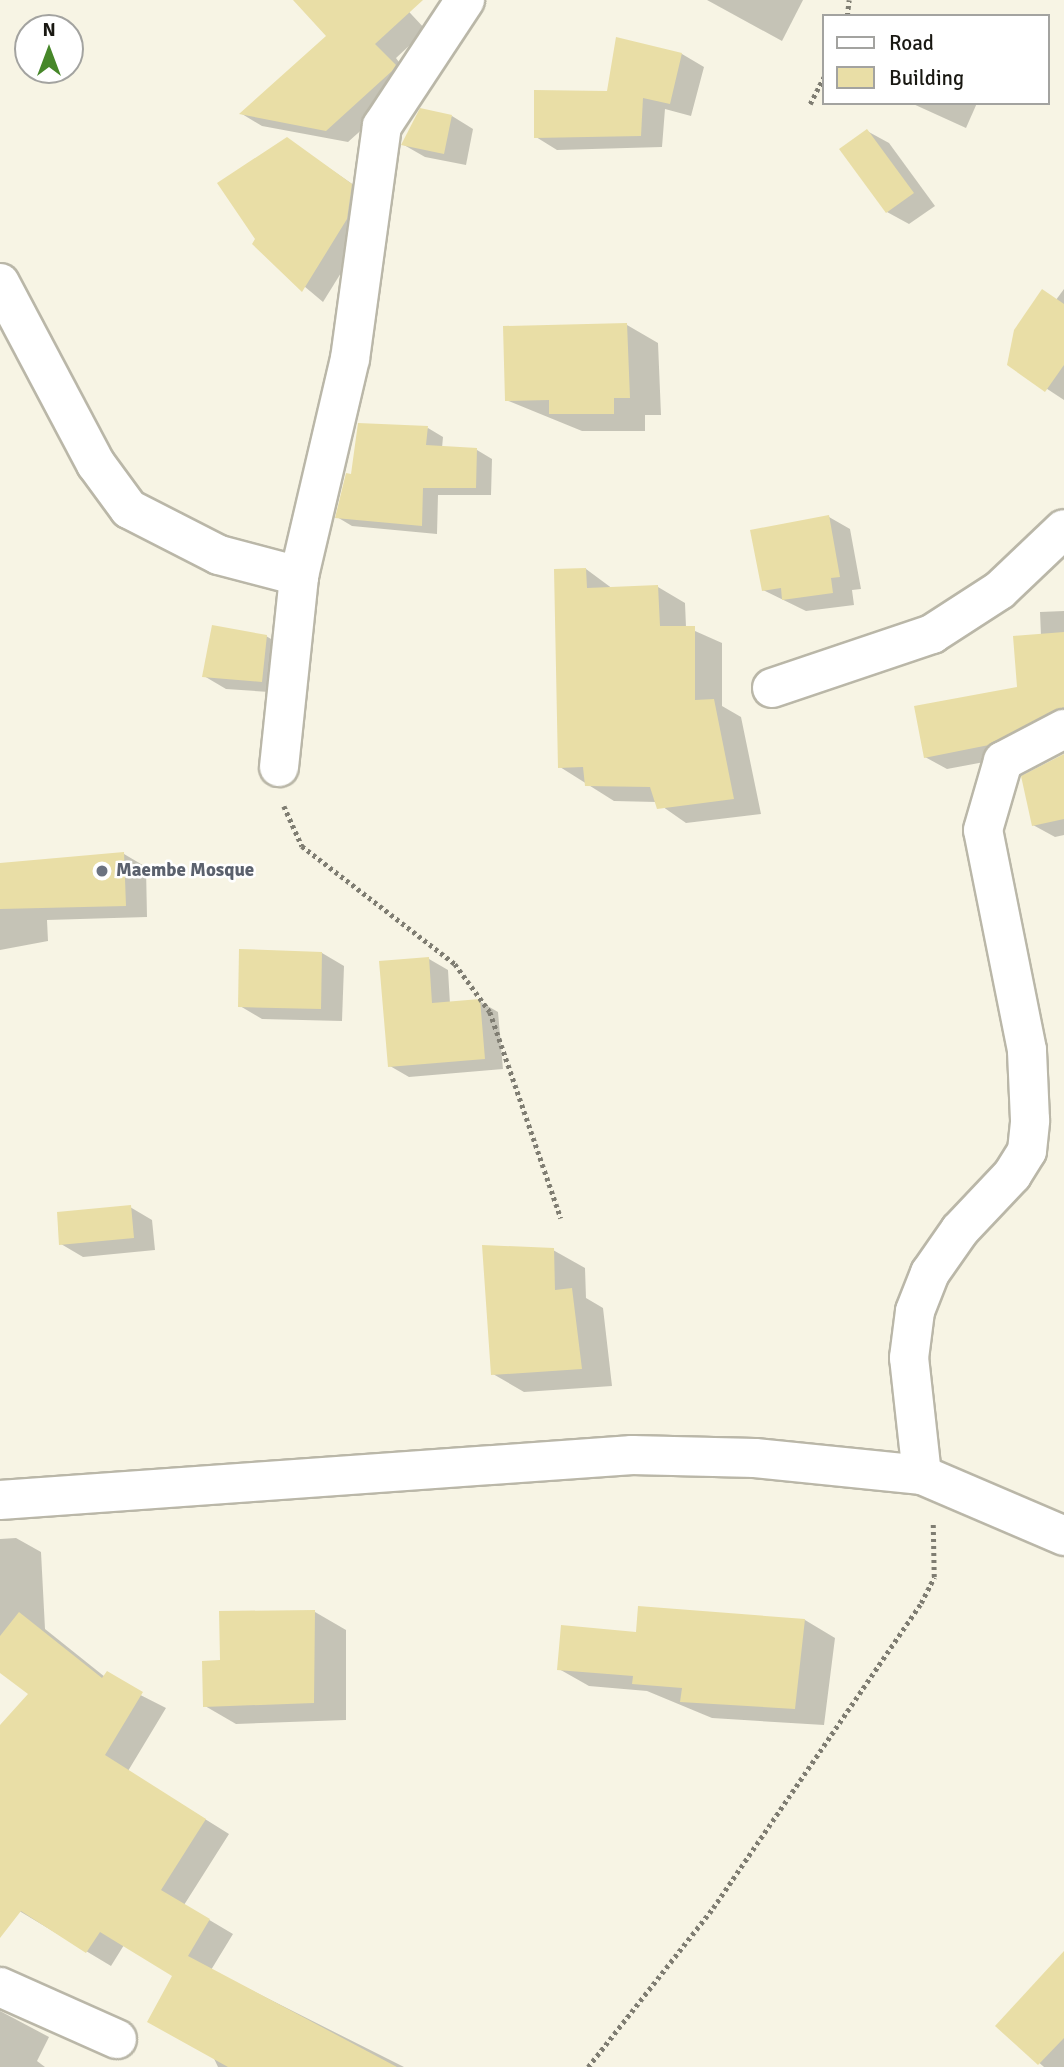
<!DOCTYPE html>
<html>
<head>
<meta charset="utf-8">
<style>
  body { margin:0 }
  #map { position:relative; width:1064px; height:2067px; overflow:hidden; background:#f7f4e4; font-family:Signika,sans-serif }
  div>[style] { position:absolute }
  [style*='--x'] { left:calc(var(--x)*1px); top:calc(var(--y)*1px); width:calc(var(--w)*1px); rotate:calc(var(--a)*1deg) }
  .shadow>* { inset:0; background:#0003 }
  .building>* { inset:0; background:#e9dea6 }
  .path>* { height:4.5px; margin-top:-2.25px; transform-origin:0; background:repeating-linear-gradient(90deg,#7f7d72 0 3.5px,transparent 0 7px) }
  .roads { filter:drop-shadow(2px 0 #bab7a8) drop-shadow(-2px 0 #bab7a8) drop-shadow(0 2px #bab7a8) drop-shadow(0 -2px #bab7a8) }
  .minor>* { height:38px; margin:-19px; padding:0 19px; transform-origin:19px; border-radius:19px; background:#fff }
  .dots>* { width:19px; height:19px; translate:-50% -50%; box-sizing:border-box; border:4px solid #fff; border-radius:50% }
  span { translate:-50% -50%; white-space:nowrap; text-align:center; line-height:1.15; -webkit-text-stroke:5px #fff; paint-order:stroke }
  .worship-label { font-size:19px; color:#5b616d; font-weight:700 }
  .left { translate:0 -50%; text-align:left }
  .legend { position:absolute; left:822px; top:14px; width:228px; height:91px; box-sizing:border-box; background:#fff; border:2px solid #a3a3a0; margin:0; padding:9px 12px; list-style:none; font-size:21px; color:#191812 }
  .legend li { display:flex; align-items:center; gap:14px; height:35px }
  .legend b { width:35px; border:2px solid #a3a3a0 }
  .north { position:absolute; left:14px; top:14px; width:70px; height:70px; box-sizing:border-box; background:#fff; border:2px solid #a3a3a0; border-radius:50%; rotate:0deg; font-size:19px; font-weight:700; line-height:28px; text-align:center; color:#191812 }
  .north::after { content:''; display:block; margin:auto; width:24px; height:32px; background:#468729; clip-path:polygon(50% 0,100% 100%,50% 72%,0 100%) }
</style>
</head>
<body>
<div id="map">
  <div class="shadow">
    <div style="clip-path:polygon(301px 0,398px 0,426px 30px,396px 58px,414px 83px,348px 142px,262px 126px,242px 114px,329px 36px)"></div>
    <div style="clip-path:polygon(707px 0,803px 0,782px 41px)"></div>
    <div style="clip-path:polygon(617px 39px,682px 54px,704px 67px,691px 116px,665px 109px,662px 147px,557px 150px,536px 137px,609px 93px)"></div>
    <div style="clip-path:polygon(911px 103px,977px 103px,966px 128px)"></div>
    <div style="clip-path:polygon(452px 116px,473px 129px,466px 165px,425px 157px,404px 145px)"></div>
    <div style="clip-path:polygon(867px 131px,889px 143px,935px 206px,909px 224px,887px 212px)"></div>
    <div style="clip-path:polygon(287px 139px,371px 197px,367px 231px,323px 302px,254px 244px)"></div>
    <div style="clip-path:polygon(1064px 289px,1064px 400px,1009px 364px)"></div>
    <div style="clip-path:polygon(627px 325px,658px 343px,661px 415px,645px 415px,645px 431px,582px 431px,506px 400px)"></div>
    <div style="clip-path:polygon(428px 428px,443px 437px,442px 448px,477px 450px,492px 459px,491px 495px,438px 495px,437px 534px,352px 526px,337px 517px,353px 476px)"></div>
    <div style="clip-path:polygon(829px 517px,850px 529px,861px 589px,852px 590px,854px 605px,806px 611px,763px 590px)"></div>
    <div style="clip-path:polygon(586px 569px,613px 589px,658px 587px,685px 603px,686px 627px,722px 643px,722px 706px,741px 717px,761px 814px,686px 823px,656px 802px,614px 801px,560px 767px)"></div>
    <div style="clip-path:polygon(1064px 611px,1064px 725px,1011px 757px,947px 769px,925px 757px,1019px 688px,1041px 636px,1040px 612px)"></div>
    <div style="clip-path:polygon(266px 636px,288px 649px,284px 693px,226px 689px,204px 676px)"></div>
    <div style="clip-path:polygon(1064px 756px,1064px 835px,1055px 837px,1033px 825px)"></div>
    <div style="clip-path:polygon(124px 854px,146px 867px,147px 917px,47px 920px,48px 941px,0 950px,0 864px)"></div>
    <div style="clip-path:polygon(322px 953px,344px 966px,342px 1021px,262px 1019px,240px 1006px)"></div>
    <div style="clip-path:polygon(429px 959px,448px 970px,450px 1004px,479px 1001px,498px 1012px,503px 1069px,409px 1077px,390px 1066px)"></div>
    <div style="clip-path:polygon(130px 1207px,152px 1220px,155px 1250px,83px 1257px,61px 1244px)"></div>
    <div style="clip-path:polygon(553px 1250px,585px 1268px,586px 1298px,603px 1308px,612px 1386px,524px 1392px,493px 1374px)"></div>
    <div style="clip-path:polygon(16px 1538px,41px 1552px,45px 1629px,105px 1677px,166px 1708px,128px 1771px,229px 1834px,184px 1905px,233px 1934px,211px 1970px,404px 2067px,218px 2067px,175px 1976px,124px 1945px,111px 1966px,11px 1906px,0 1921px,0 1728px,30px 1694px,0 1670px,0 1539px)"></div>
    <div style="clip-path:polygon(315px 1612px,346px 1630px,346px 1720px,236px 1724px,205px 1706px,222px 1662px)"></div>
    <div style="clip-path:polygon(805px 1620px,835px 1638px,824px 1725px,712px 1718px,647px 1691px,589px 1686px,559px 1669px)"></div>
    <div style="clip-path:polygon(1064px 1954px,1064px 2067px,1044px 2067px,997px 2026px)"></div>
    <div style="clip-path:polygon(0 2011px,49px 2037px,37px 2061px,45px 2067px,0 2067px)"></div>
  </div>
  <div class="building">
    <div style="clip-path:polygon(293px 0,423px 0,375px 44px,396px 65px,392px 71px,326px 131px,239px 114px,326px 36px)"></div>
    <div style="clip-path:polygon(616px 37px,682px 53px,670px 104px,643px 98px,641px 136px,534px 138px,534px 90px,607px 91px)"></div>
    <div style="clip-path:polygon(420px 108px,452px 115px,444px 154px,401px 145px)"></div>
    <div style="clip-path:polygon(867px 129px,914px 193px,886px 213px,839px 149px)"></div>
    <div style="clip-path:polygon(287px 137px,352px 184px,347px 219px,302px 292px,252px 244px,255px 239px,217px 183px)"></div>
    <div style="clip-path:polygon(1042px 289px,1064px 304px,1064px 365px,1045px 392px,1007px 365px,1014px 330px)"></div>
    <div style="clip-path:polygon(627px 323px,630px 398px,614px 398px,614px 414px,549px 414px,549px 400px,505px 401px,503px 326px)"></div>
    <div style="clip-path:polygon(358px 423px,428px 426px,426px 445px,477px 448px,476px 488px,423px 488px,422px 526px,335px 518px,346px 473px,351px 474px)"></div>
    <div style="clip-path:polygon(829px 515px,840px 577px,831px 578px,833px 593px,782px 600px,781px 588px,762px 591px,750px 530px)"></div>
    <div style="clip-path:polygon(586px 568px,587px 588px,658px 585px,660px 626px,695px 626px,695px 700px,714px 699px,734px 799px,657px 809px,650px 787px,585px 786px,583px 767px,558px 768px,554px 569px)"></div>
    <div style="clip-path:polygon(212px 625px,267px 635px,262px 682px,202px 677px)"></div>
    <div style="clip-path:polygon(1064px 632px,1064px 707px,989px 745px,924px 758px,914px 706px,1017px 687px,1013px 636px)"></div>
    <div style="clip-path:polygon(1064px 754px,1064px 819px,1032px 826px,1021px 776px)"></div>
    <div style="clip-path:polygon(124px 852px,126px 906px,0 909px,0 863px)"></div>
    <div style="clip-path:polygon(239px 949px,322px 952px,321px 1009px,238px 1007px)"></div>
    <div style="clip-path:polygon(429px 957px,432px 1003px,480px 999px,485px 1059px,388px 1067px,379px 961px)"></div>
    <div style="clip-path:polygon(131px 1205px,134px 1238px,59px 1245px,57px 1212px)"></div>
    <div style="clip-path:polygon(482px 1245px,554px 1248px,555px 1290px,572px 1288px,582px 1369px,491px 1375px)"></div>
    <div style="clip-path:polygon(638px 1606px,805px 1619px,795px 1709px,680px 1702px,682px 1688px,632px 1684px,633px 1676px,557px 1670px,561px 1625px,636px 1632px)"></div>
    <div style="clip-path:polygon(315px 1610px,314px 1703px,203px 1707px,202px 1661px,220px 1660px,219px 1611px)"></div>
    <div style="clip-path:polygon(19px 1612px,102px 1678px,107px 1671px,143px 1692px,105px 1755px,206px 1819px,161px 1890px,210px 1919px,188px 1956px,397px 2067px,228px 2067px,147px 2022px,172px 1976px,100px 1932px,86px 1953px,21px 1911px,0 1938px,0 1725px,28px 1694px,0 1673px,0 1636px)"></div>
    <div style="clip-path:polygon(1064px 1951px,1064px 2038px,1038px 2065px,995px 2026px)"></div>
  </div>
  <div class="path">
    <div style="--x:847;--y:16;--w:16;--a:-83"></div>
    <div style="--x:810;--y:104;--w:30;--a:-63"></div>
    <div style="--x:284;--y:806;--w:44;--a:65.8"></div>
    <div style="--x:302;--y:846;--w:193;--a:37.6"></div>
    <div style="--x:455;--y:964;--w:59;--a:53.9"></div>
    <div style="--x:490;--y:1012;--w:218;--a:71"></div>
    <div style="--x:588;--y:2067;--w:202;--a:-51.8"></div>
    <div style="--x:713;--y:1908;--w:369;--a:-55.7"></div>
    <div style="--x:921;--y:1603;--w:29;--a:-63"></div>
    <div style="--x:934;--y:1577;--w:53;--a:-91.1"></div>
  </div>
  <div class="roads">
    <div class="minor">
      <div style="--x:0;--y:283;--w:205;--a:62.1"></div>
      <div style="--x:96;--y:464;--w:56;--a:53.7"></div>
      <div style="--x:129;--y:509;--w:101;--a:27.1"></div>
      <div style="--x:219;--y:555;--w:83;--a:14.7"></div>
      <div style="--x:772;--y:688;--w:169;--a:-18.6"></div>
      <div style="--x:932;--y:634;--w:81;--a:-32.9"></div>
      <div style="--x:1000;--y:590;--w:88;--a:-43.6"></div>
      <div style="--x:279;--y:767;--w:192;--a:-84"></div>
      <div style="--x:299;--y:576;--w:223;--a:-76.8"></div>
      <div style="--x:350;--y:359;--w:235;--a:-82.2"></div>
      <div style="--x:382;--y:126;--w:151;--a:-56.6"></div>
      <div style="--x:922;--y:1475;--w:118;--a:-96.3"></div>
      <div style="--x:909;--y:1358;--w:47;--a:-82.7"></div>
      <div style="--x:915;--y:1311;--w:41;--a:-68.5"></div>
      <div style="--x:930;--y:1273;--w:52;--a:-55.1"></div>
      <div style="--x:960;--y:1230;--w:76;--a:-46.6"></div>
      <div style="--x:1012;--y:1175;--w:28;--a:-58"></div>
      <div style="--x:1027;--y:1151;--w:31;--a:-84"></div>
      <div style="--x:1030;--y:1120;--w:70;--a:-92.5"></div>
      <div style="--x:1027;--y:1050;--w:224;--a:-101.3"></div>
      <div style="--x:983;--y:830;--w:72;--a:-73.8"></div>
      <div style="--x:1003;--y:761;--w:69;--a:-27.7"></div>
      <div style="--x:0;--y:1500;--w:634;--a:-4.07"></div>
      <div style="--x:632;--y:1455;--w:123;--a:1.4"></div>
      <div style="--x:755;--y:1458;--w:168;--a:5.8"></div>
      <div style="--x:922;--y:1475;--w:155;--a:23.2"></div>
      <div style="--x:0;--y:1987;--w:128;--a:24"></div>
    </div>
  </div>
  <div class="dots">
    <div style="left:102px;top:871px;background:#6b7280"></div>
  </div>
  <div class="worship-label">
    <span class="left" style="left:116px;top:871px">Maembe Mosque</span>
  </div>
  <ul class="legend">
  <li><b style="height:9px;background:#fff"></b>Road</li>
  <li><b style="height:19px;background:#e9dea6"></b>Building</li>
  </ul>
  <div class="north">N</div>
</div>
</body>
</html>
